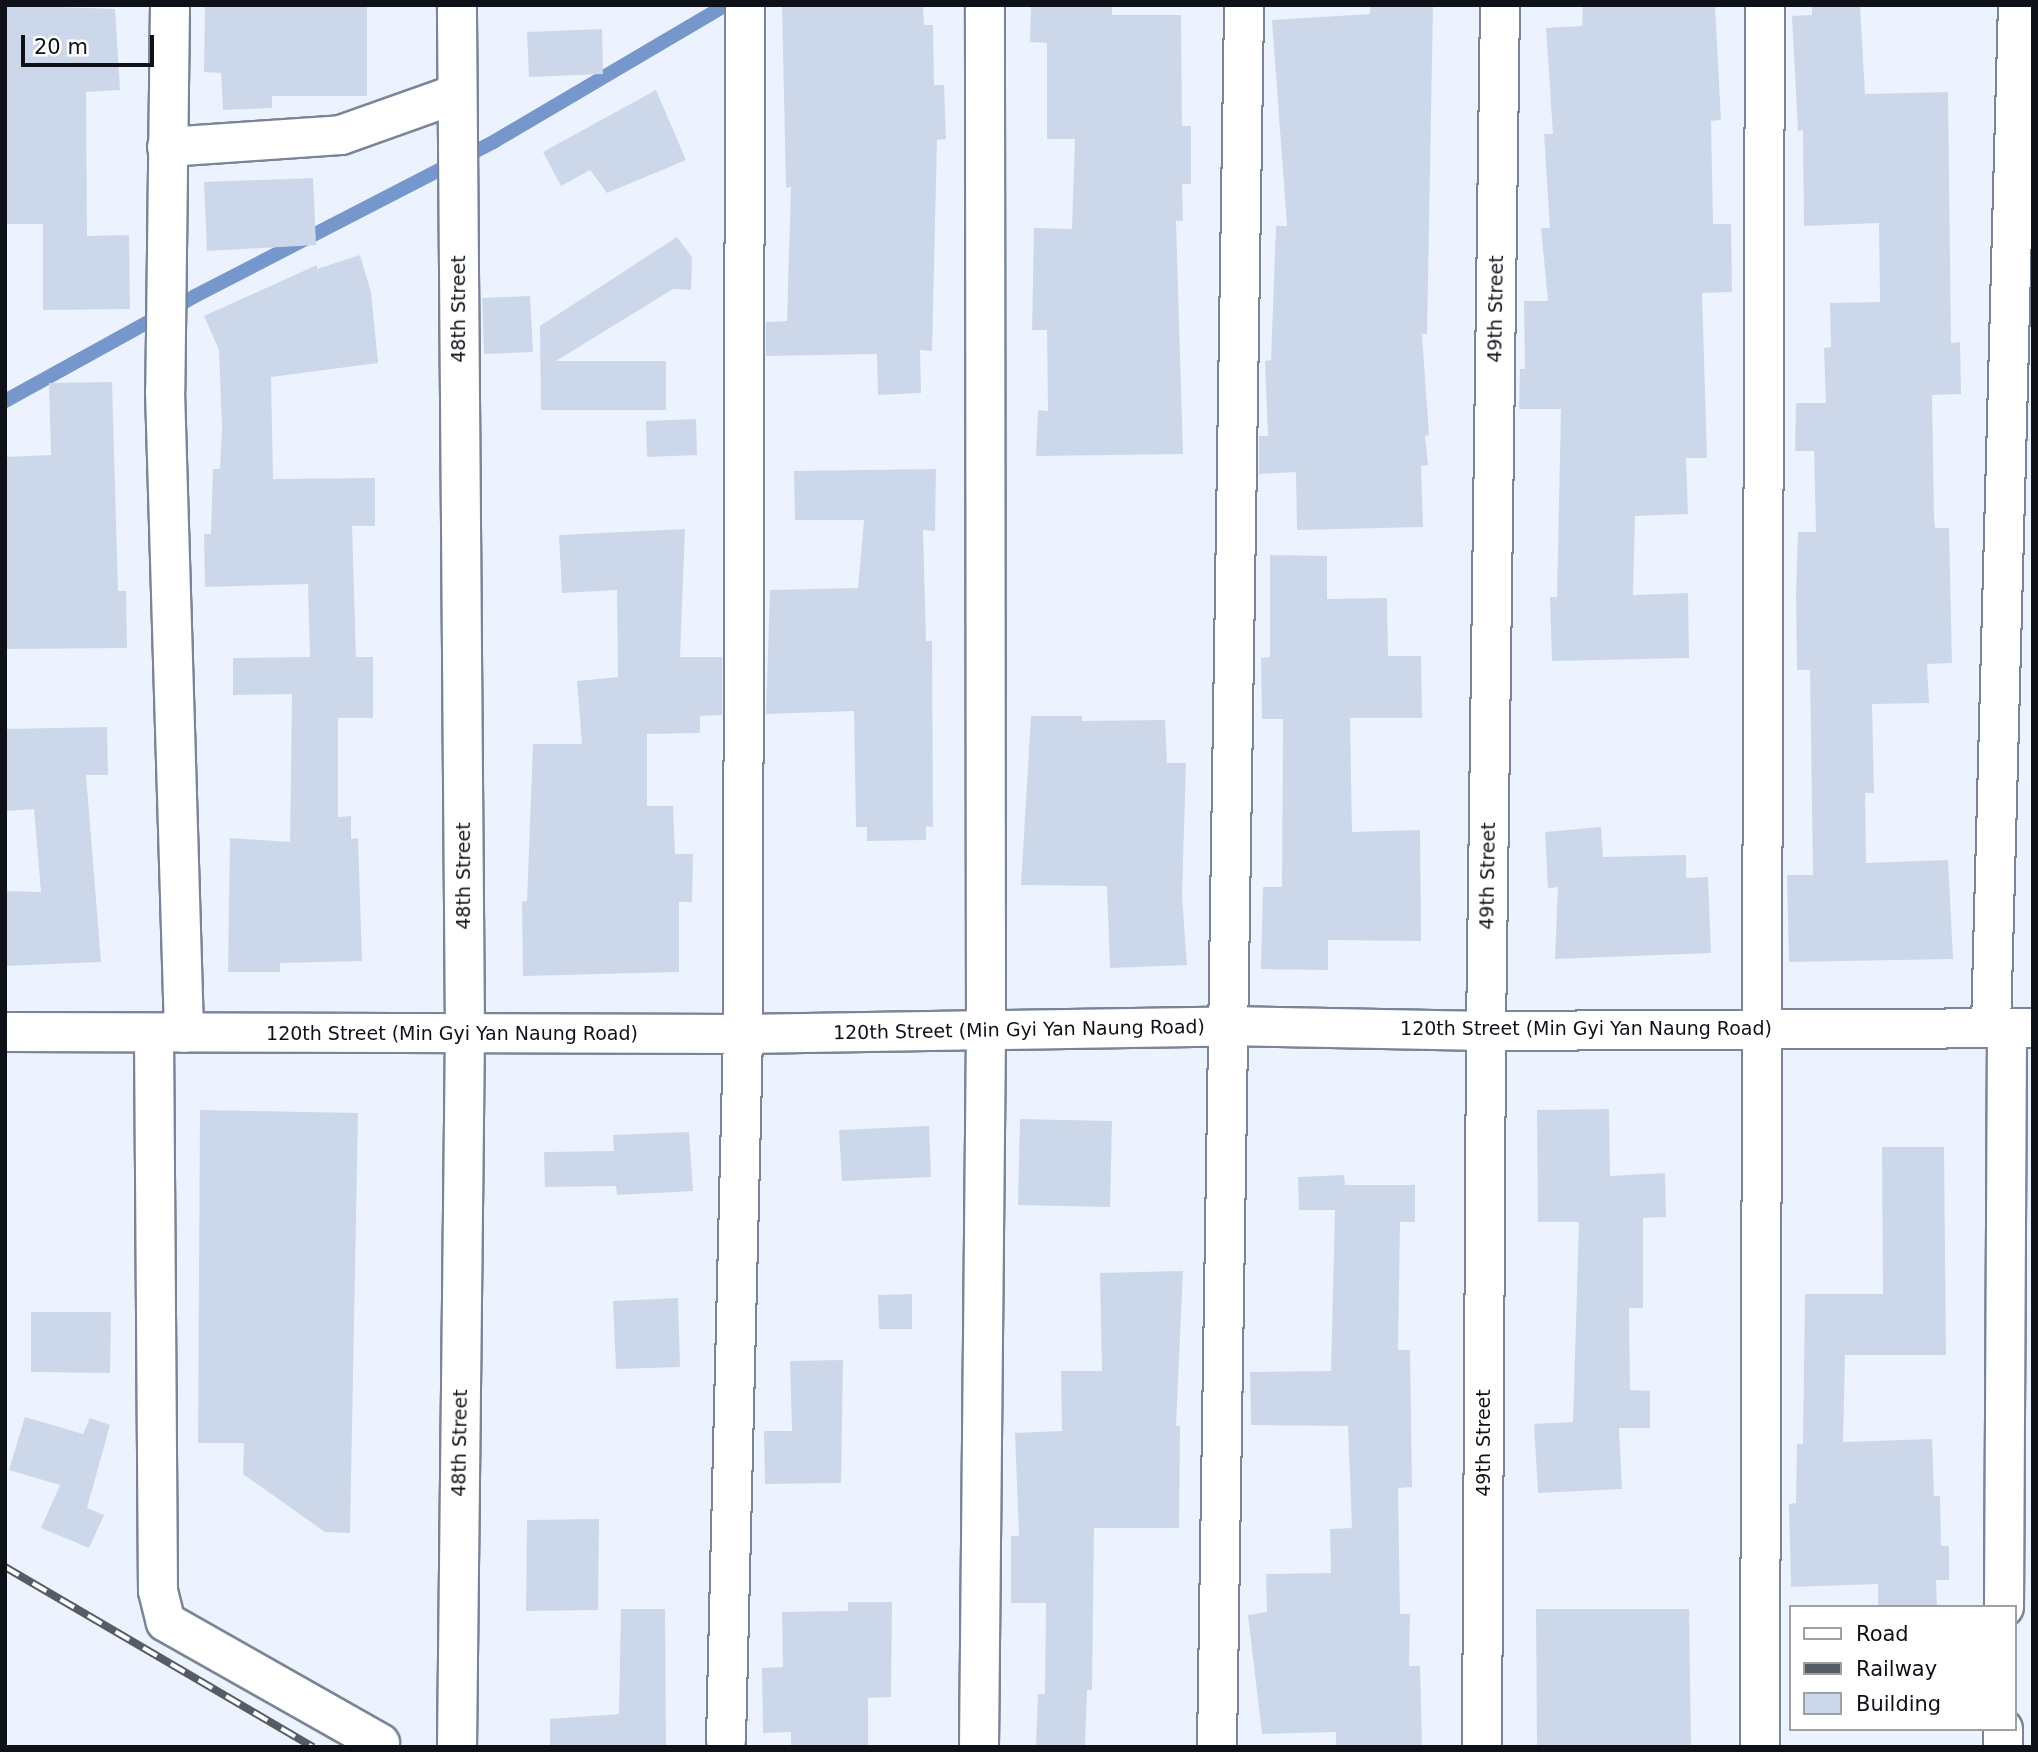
<!DOCTYPE html>
<html>
<head>
<meta charset="utf-8">
<style>
  body { margin:0 }
  #map { position:relative; width:2038px; height:1752px; overflow:hidden; background:#ecf3fe; font-family:"DejaVu Sans",sans-serif }
  div>[style] { position:absolute }
  [style*='--x'] { left:calc(var(--x)*1px); top:calc(var(--y)*1px); width:calc(var(--w)*1px); rotate:calc(var(--a)*1deg) }
  .stream>* { height:14px; margin:-7px; padding:0 7px; transform-origin:7px; border-radius:7px; background:#7597cc }
  .building>* { inset:0; background:#ccd8e9 }
  .roads { filter:drop-shadow(2px 0 #7a8595) drop-shadow(-2px 0 #7a8595) drop-shadow(0 2px #7a8595) drop-shadow(0 -2px #7a8595) }
  .minor>* { height:38px; margin:-19px; padding:0 19px; transform-origin:19px; border-radius:19px; background:#fff }
  .tertiary>* { height:38px; margin:-19px; padding:0 19px; transform-origin:19px; border-radius:19px; background:#fff }
  .secondary>* { height:38px; margin:-19px; padding:0 19px; transform-origin:19px; border-radius:19px; background:#fff }
  .rail>* { height:8px; margin-top:-4px; transform-origin:0; background:repeating-linear-gradient(90deg,#fff 0 16px,#575c64 0 32px); box-sizing:border-box; border-block:2px solid #575c64 }
  span { translate:-50% -50%; white-space:nowrap; text-align:center; line-height:1.15; -webkit-text-stroke:5px #fff; paint-order:stroke }
  .street-label { font-size:19px; color:#0e1218 }
  .frame { position:absolute; inset:0; border:7px solid #0e1218; pointer-events:none }
  .legend { position:absolute; left:1789px; top:1605px; width:228px; height:126px; box-sizing:border-box; background:#fff; border:2px solid #9fa0a3; margin:0; padding:9px 12px; list-style:none; font-size:21px; color:#0e1218 }
  .legend li { display:flex; align-items:center; gap:14px; height:35px }
  .legend b { width:35px; border:2px solid #9fa0a3 }
  .scale { position:absolute; left:21px; top:35px; width:133px; height:32px; box-sizing:border-box; border:4px solid #0e1218; border-top:0; padding-left:9px; font-size:21px; line-height:24px; white-space:nowrap; color:#0e1218; -webkit-text-stroke:5px #fff; paint-order:stroke }
</style>
</head>
<body>
<div id="map">
  <div class="stream">
    <div style="--x:5;--y:401;--w:217;--a:-28.9"></div>
    <div style="--x:195;--y:296;--w:338;--a:-27.3"></div>
    <div style="--x:495;--y:141;--w:268;--a:-30.5"></div>
  </div>
  <div class="building">
    <div style="clip-path:polygon(5px 5px,115px 9px,120px 90px,86px 92px,87px 236px,129px 235px,130px 309px,43px 310px,43px 224px,5px 224px)"></div>
    <div style="clip-path:polygon(205px 5px,367px 5px,367px 96px,272px 96px,272px 108px,223px 110px,221px 73px,204px 72px)"></div>
    <div style="clip-path:polygon(782px 5px,923px 5px,924px 25px,933px 25px,934px 85px,944px 85px,946px 139px,937px 140px,932px 351px,920px 350px,921px 393px,878px 395px,877px 354px,766px 356px,766px 322px,787px 321px,791px 187px,786px 188px)"></div>
    <div style="clip-path:polygon(1031px 5px,1112px 5px,1112px 15px,1181px 15px,1182px 126px,1191px 126px,1191px 184px,1182px 184px,1183px 221px,1176px 221px,1183px 454px,1036px 456px,1038px 410px,1048px 411px,1047px 330px,1032px 330px,1034px 228px,1072px 229px,1075px 139px,1047px 139px,1047px 43px,1030px 42px)"></div>
    <div style="clip-path:polygon(1370px 5px,1433px 5px,1427px 334px,1422px 334px,1429px 435px,1425px 436px,1428px 465px,1421px 466px,1423px 527px,1297px 530px,1296px 472px,1259px 474px,1259px 436px,1268px 436px,1265px 361px,1271px 360px,1276px 226px,1287px 226px,1272px 20px,1370px 14px)"></div>
    <div style="clip-path:polygon(1583px 5px,1715px 5px,1721px 120px,1711px 121px,1713px 224px,1731px 224px,1732px 292px,1702px 293px,1707px 458px,1686px 458px,1688px 514px,1635px 516px,1633px 595px,1688px 593px,1689px 658px,1552px 661px,1550px 597px,1557px 597px,1561px 409px,1519px 409px,1520px 369px,1525px 369px,1524px 301px,1548px 301px,1541px 228px,1550px 228px,1544px 134px,1553px 134px,1546px 28px,1582px 26px)"></div>
    <div style="clip-path:polygon(1812px 5px,1860px 5px,1865px 94px,1948px 92px,1951px 343px,1960px 342px,1961px 394px,1932px 395px,1934px 517px,1935px 528px,1949px 528px,1952px 663px,1927px 664px,1929px 703px,1872px 704px,1874px 793px,1865px 793px,1866px 863px,1948px 860px,1953px 959px,1789px 962px,1787px 875px,1813px 875px,1810px 670px,1797px 670px,1796px 592px,1798px 532px,1816px 532px,1814px 451px,1795px 451px,1796px 403px,1826px 403px,1824px 348px,1831px 347px,1830px 303px,1880px 302px,1879px 223px,1804px 226px,1803px 130px,1798px 131px,1792px 16px,1812px 15px)"></div>
    <div style="clip-path:polygon(602px 29px,603px 74px,529px 77px,527px 32px)"></div>
    <div style="clip-path:polygon(656px 90px,686px 160px,607px 193px,590px 170px,561px 186px,543px 152px)"></div>
    <div style="clip-path:polygon(313px 178px,316px 245px,207px 251px,204px 182px)"></div>
    <div style="clip-path:polygon(677px 237px,692px 257px,691px 290px,673px 289px,556px 361px,666px 361px,666px 410px,541px 410px,540px 326px)"></div>
    <div style="clip-path:polygon(360px 255px,371px 292px,378px 363px,271px 377px,273px 479px,375px 478px,375px 526px,352px 526px,356px 657px,373px 657px,373px 718px,338px 718px,338px 817px,351px 816px,351px 839px,358px 838px,362px 961px,280px 963px,280px 972px,228px 972px,230px 838px,290px 842px,291px 772px,292px 694px,233px 695px,233px 658px,310px 657px,308px 584px,205px 587px,204px 534px,211px 534px,213px 469px,220px 469px,222px 428px,219px 350px,204px 316px,317px 265px,317px 269px)"></div>
    <div style="clip-path:polygon(530px 296px,533px 352px,484px 354px,482px 298px)"></div>
    <div style="clip-path:polygon(112px 382px,118px 591px,126px 591px,127px 648px,5px 649px,5px 457px,51px 455px,49px 383px)"></div>
    <div style="clip-path:polygon(696px 419px,697px 455px,647px 457px,646px 421px)"></div>
    <div style="clip-path:polygon(936px 469px,935px 531px,923px 530px,926px 641px,932px 641px,933px 827px,926px 826px,926px 840px,867px 841px,867px 827px,856px 827px,854px 711px,766px 714px,770px 590px,858px 588px,864px 520px,795px 520px,794px 471px)"></div>
    <div style="clip-path:polygon(685px 529px,680px 657px,722px 657px,722px 715px,700px 716px,700px 733px,647px 734px,647px 806px,673px 806px,675px 854px,693px 854px,692px 902px,679px 902px,679px 972px,523px 976px,522px 902px,527px 901px,533px 744px,582px 744px,577px 681px,618px 677px,617px 590px,562px 593px,559px 535px)"></div>
    <div style="clip-path:polygon(1270px 555px,1327px 556px,1327px 599px,1387px 598px,1388px 656px,1421px 656px,1422px 718px,1350px 718px,1352px 832px,1420px 830px,1421px 941px,1328px 940px,1328px 970px,1261px 969px,1263px 887px,1282px 887px,1283px 719px,1262px 719px,1261px 658px,1270px 657px)"></div>
    <div style="clip-path:polygon(1031px 716px,1082px 716px,1082px 721px,1165px 720px,1167px 763px,1186px 763px,1182px 896px,1187px 965px,1110px 968px,1107px 886px,1021px 885px)"></div>
    <div style="clip-path:polygon(107px 727px,108px 775px,86px 775px,101px 962px,5px 966px,5px 891px,41px 892px,34px 809px,5px 811px,5px 729px)"></div>
    <div style="clip-path:polygon(1601px 827px,1603px 857px,1686px 855px,1686px 878px,1708px 877px,1711px 953px,1555px 959px,1558px 887px,1548px 888px,1545px 832px)"></div>
    <div style="clip-path:polygon(1609px 1109px,1610px 1176px,1665px 1173px,1666px 1217px,1643px 1218px,1643px 1308px,1629px 1308px,1630px 1390px,1650px 1391px,1650px 1428px,1619px 1428px,1622px 1489px,1538px 1493px,1534px 1424px,1573px 1422px,1579px 1222px,1538px 1222px,1537px 1110px)"></div>
    <div style="clip-path:polygon(200px 1110px,358px 1113px,350px 1533px,325px 1532px,243px 1474px,244px 1443px,198px 1443px)"></div>
    <div style="clip-path:polygon(1020px 1119px,1112px 1121px,1110px 1207px,1018px 1205px)"></div>
    <div style="clip-path:polygon(929px 1126px,931px 1177px,842px 1181px,839px 1130px)"></div>
    <div style="clip-path:polygon(689px 1132px,693px 1191px,617px 1195px,616px 1186px,545px 1187px,544px 1152px,614px 1151px,613px 1135px)"></div>
    <div style="clip-path:polygon(1882px 1147px,1944px 1147px,1946px 1355px,1845px 1355px,1843px 1442px,1932px 1439px,1934px 1496px,1940px 1496px,1941px 1546px,1949px 1546px,1949px 1580px,1936px 1580px,1937px 1607px,1878px 1607px,1878px 1584px,1791px 1587px,1789px 1504px,1796px 1503px,1797px 1444px,1803px 1444px,1805px 1294px,1883px 1294px)"></div>
    <div style="clip-path:polygon(1344px 1175px,1345px 1185px,1415px 1185px,1415px 1222px,1400px 1222px,1398px 1350px,1410px 1350px,1412px 1487px,1398px 1488px,1400px 1614px,1410px 1614px,1409px 1666px,1420px 1666px,1422px 1747px,1336px 1747px,1336px 1732px,1262px 1734px,1248px 1615px,1267px 1612px,1266px 1574px,1331px 1573px,1330px 1529px,1352px 1528px,1348px 1426px,1251px 1425px,1250px 1372px,1331px 1371px,1335px 1210px,1299px 1210px,1298px 1177px)"></div>
    <div style="clip-path:polygon(1183px 1271px,1176px 1426px,1180px 1426px,1179px 1528px,1094px 1528px,1092px 1690px,1087px 1690px,1085px 1747px,1036px 1747px,1038px 1694px,1045px 1694px,1046px 1603px,1011px 1603px,1011px 1536px,1019px 1536px,1015px 1433px,1062px 1431px,1061px 1371px,1102px 1371px,1100px 1273px)"></div>
    <div style="clip-path:polygon(912px 1294px,912px 1329px,879px 1329px,878px 1295px)"></div>
    <div style="clip-path:polygon(678px 1298px,680px 1367px,616px 1369px,613px 1301px)"></div>
    <div style="clip-path:polygon(31px 1312px,111px 1312px,110px 1373px,31px 1372px)"></div>
    <div style="clip-path:polygon(843px 1360px,841px 1483px,765px 1484px,764px 1431px,792px 1431px,790px 1361px)"></div>
    <div style="clip-path:polygon(25px 1417px,83px 1434px,90px 1418px,110px 1425px,87px 1508px,104px 1515px,89px 1548px,41px 1528px,60px 1485px,9px 1470px)"></div>
    <div style="clip-path:polygon(599px 1519px,598px 1610px,526px 1611px,527px 1520px)"></div>
    <div style="clip-path:polygon(848px 1602px,892px 1602px,891px 1697px,868px 1698px,868px 1747px,791px 1747px,791px 1732px,763px 1733px,762px 1668px,783px 1667px,782px 1612px,848px 1611px)"></div>
    <div style="clip-path:polygon(621px 1609px,665px 1609px,666px 1747px,550px 1747px,550px 1719px,619px 1714px)"></div>
    <div style="clip-path:polygon(1536px 1609px,1689px 1609px,1691px 1747px,1537px 1747px)"></div>
  </div>
  <div class="roads">
    <div class="minor">
      <div style="--x:170;--y:5;--w:386;--a:90.7"></div>
      <div style="--x:165;--y:391;--w:642;--a:88.3"></div>
      <div style="--x:167;--y:147;--w:174;--a:-3.9"></div>
      <div style="--x:341;--y:135;--w:122;--a:-19.6"></div>
      <div style="--x:1991;--y:1027;--w:1022;--a:-88.49"></div>
      <div style="--x:1486;--y:1031;--w:1026;--a:-89.22"></div>
      <div style="--x:154;--y:1033;--w:558;--a:89.59"></div>
      <div style="--x:158;--y:1591;--w:32;--a:76"></div>
      <div style="--x:166;--y:1622;--w:246;--a:29.5"></div>
      <div style="--x:2004;--y:1607;--w:579;--a:-89.7"></div>
      <div style="--x:726;--y:1740;--w:706;--a:-88.62"></div>
      <div style="--x:743;--y:1034;--w:1029;--a:-89.89"></div>
      <div style="--x:457;--y:1747;--w:713;--a:-89.36"></div>
      <div style="--x:465;--y:1034;--w:1029;--a:-90.45"></div>
      <div style="--x:979;--y:1747;--w:714;--a:-89.44"></div>
      <div style="--x:986;--y:1033;--w:1028;--a:-90.06"></div>
      <div style="--x:1217;--y:1747;--w:1742;--a:-89.11"></div>
      <div style="--x:1760;--y:1747;--w:1742;--a:-89.84"></div>
      <div style="--x:2003;--y:1747;--w:18;--a:-90"></div>
    </div>
    <div class="tertiary">
      <div style="--x:5;--y:1032;--w:738;--a:0.16"></div>
      <div style="--x:743;--y:1034;--w:483;--a:-0.9"></div>
      <div style="--x:1226;--y:1026;--w:260;--a:1.1"></div>
    </div>
    <div class="secondary">
      <div style="--x:1482;--y:1747;--w:716;--a:-89.68"></div>
      <div style="--x:1486;--y:1031;--w:547;--a:-0.31"></div>
    </div>
  </div>
  <div class="rail">
    <div style="--x:5;--y:1567;--w:357;--a:30.3"></div>
  </div>
  <div class="street-label">
    <span style="left:459px;top:309px;rotate:-90deg">48th Street</span>
    <span style="left:1496px;top:309px;rotate:-89deg">49th Street</span>
    <span style="left:464px;top:876px;rotate:-90deg">48th Street</span>
    <span style="left:1488px;top:876px;rotate:-89deg">49th Street</span>
    <span style="left:1586px;top:1029px">120th Street (Min Gyi Yan Naung Road)</span>
    <span style="left:1019px;top:1030px;rotate:-1deg">120th Street (Min Gyi Yan Naung Road)</span>
    <span style="left:452px;top:1034px">120th Street (Min Gyi Yan Naung Road)</span>
    <span style="left:460px;top:1443px;rotate:-89deg">48th Street</span>
    <span style="left:1484px;top:1443px;rotate:-90deg">49th Street</span>
  </div>
  <div class="frame"></div>
  <ul class="legend">
  <li><b style="height:9px;background:#fff"></b>Road</li>
  <li><b style="height:9px;background:#575c64"></b>Railway</li>
  <li><b style="height:19px;background:#ccd8e9"></b>Building</li>
  </ul>
  <div class="scale">20 m</div>
</div>
</body>
</html>
